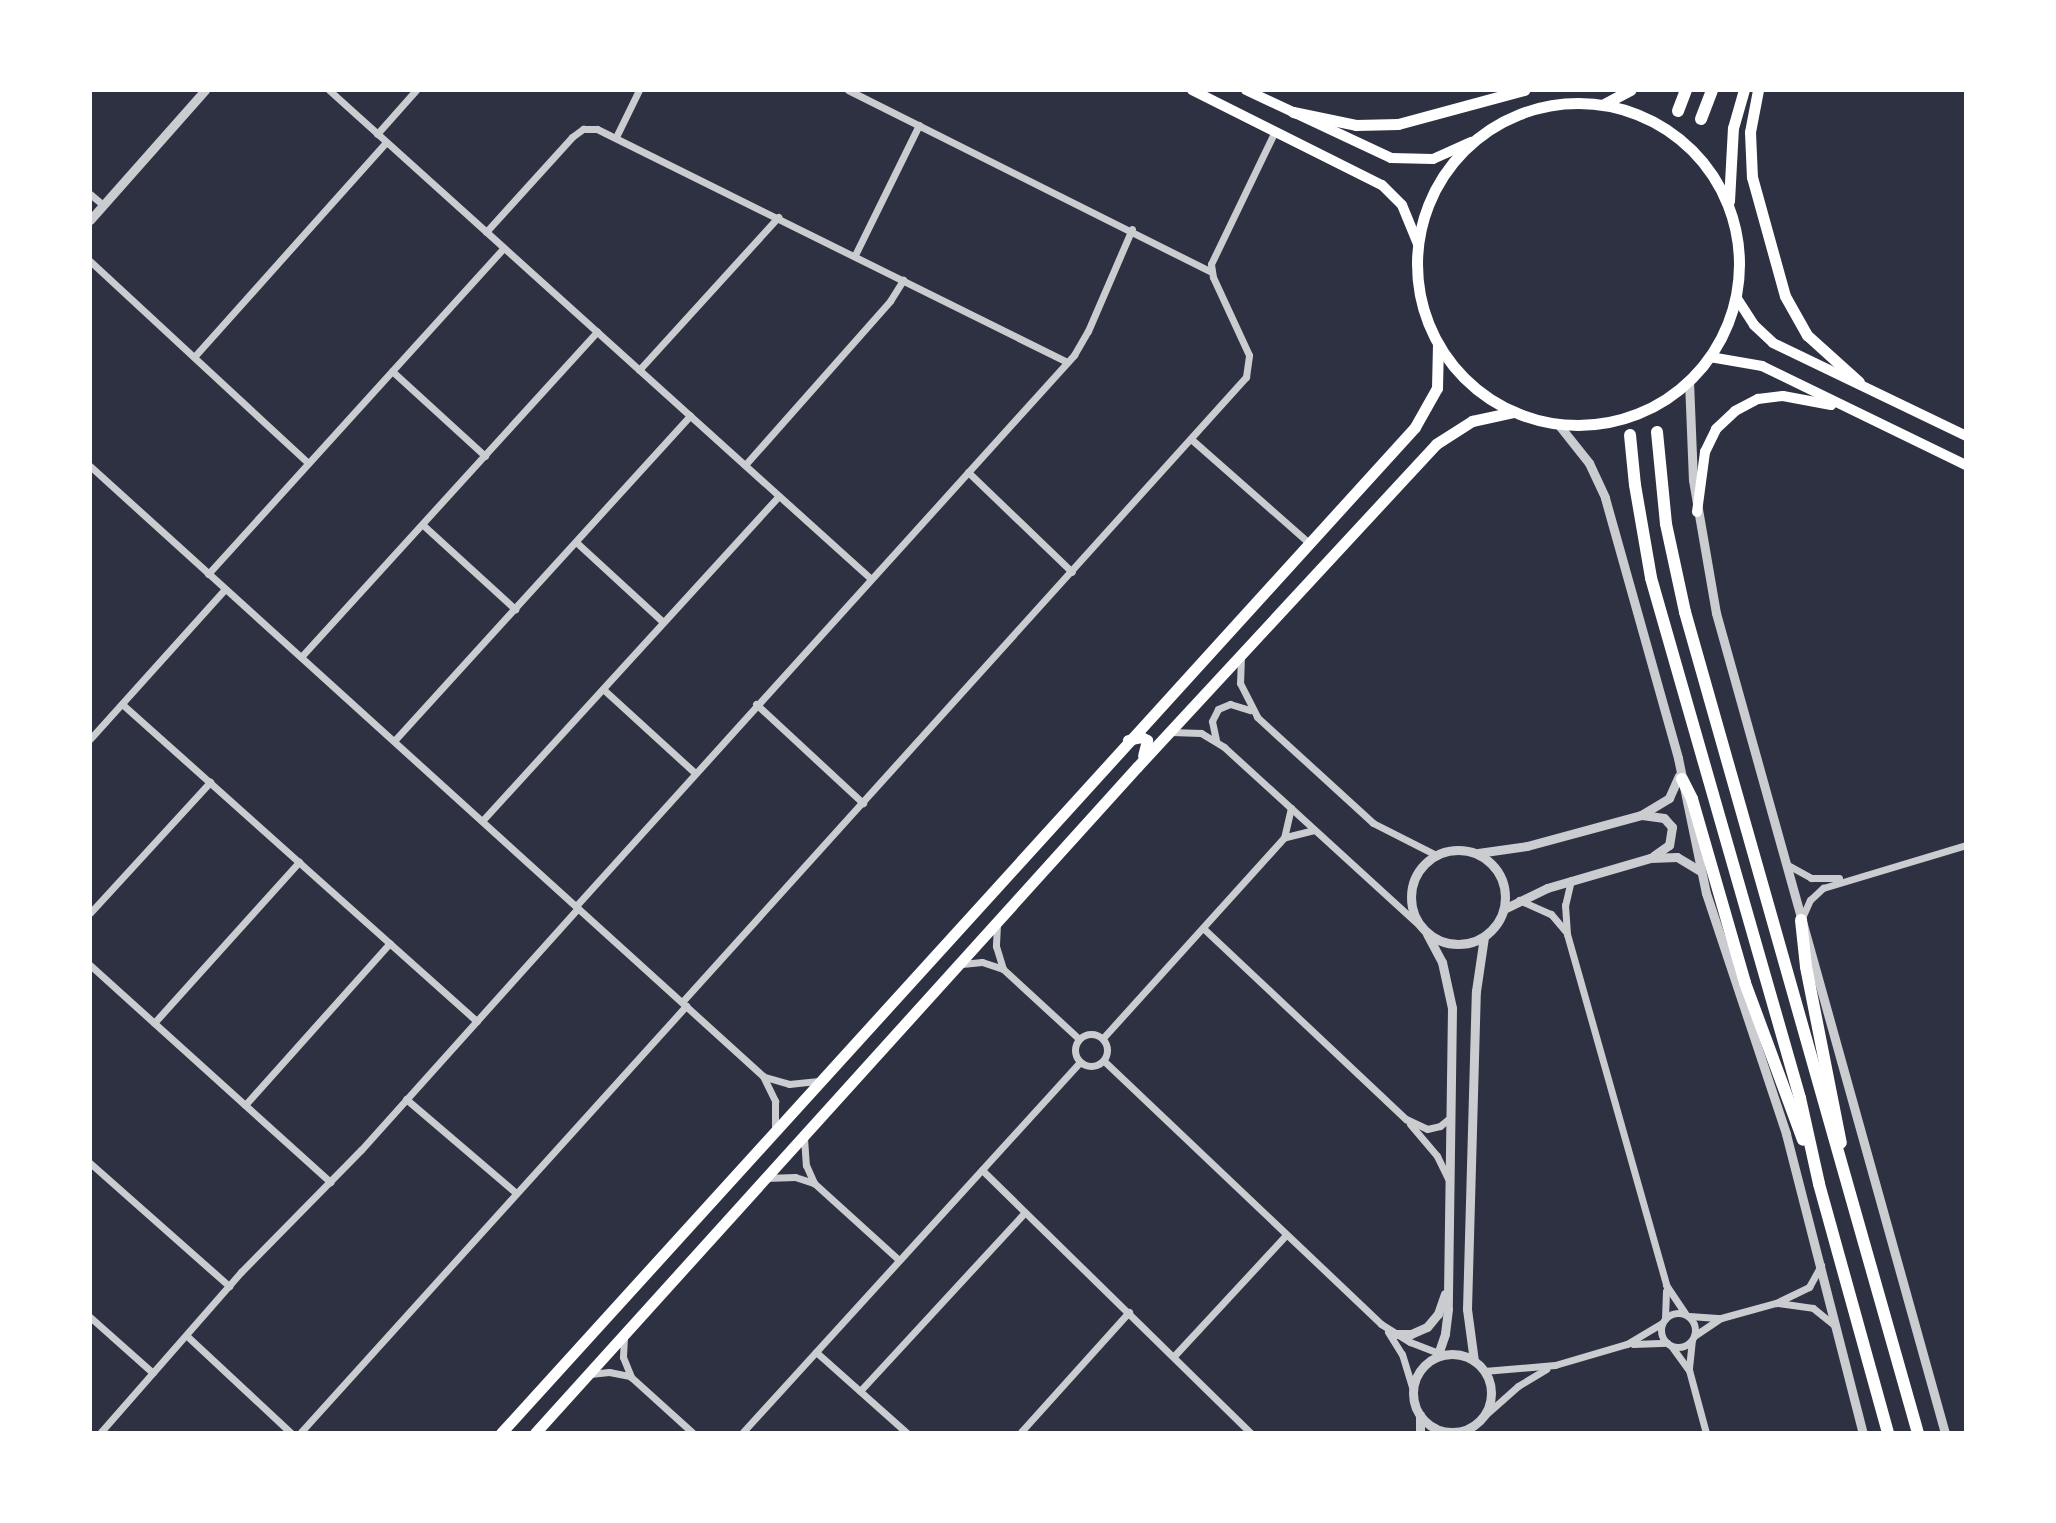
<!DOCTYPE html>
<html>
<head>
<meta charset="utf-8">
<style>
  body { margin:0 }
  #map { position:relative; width:2056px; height:1523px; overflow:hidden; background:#2d3142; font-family:"Noto Sans",sans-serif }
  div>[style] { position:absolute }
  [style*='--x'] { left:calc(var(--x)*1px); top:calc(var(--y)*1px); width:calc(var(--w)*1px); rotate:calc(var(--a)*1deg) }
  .minor>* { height:7px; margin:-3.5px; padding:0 3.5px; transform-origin:3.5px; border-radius:3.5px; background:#caccd0 }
  .minor>.ring { margin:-3.5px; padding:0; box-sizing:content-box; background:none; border:7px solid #caccd0; border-radius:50% }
  .tertiary>* { height:9px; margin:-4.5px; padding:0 4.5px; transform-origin:4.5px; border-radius:4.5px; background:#caccd0 }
  .tertiary>.ring { margin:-4.5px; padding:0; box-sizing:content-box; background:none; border:9px solid #caccd0; border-radius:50% }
  .secondary>* { height:10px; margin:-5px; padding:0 5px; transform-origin:5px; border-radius:5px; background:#fff }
  .primary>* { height:11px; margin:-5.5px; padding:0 5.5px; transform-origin:5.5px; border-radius:5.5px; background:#fff }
  .primary>.ring { margin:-5.5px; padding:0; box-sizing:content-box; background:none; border:11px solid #fff; border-radius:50% }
  .motorway>* { height:12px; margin:-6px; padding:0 6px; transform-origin:6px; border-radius:6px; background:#fff }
  span { translate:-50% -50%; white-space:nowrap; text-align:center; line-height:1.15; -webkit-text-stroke:6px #fff; paint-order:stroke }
  .frame { position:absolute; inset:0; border:92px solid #fff; pointer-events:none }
</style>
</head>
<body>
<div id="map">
  <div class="minor">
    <div style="--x:329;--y:90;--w:729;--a:42.05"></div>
    <div style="--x:848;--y:90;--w:407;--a:26.6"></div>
    <div style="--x:377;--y:134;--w:59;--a:-48.4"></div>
    <div style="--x:616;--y:137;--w:52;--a:-63.9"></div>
    <div style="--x:90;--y:194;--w:17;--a:40"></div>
    <div style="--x:486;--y:232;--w:128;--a:-47.8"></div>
    <div style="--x:572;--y:137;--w:14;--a:-36"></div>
    <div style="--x:583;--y:129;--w:14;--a:0"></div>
    <div style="--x:597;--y:129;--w:525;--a:26.37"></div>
    <div style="--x:855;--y:255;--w:145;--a:-63.8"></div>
    <div style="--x:90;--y:261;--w:297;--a:42.8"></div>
    <div style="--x:194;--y:357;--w:288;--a:-48.2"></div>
    <div style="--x:639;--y:370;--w:207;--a:-47.7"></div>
    <div style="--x:392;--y:371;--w:126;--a:42.4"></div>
    <div style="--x:1191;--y:439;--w:159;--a:41.4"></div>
    <div style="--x:745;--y:465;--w:219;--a:-48.5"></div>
    <div style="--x:890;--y:301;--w:25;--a:-58"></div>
    <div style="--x:90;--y:466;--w:908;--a:42.19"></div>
    <div style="--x:763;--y:1076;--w:28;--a:64"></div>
    <div style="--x:775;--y:1101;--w:29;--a:90"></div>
    <div style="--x:968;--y:472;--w:144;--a:43.9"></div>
    <div style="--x:423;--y:525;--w:125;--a:42.4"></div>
    <div style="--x:576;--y:542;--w:118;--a:42.6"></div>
    <div style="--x:208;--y:574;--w:440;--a:-47.8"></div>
    <div style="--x:1241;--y:656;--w:27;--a:92"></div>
    <div style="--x:1240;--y:683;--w:38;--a:63"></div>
    <div style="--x:1257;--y:717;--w:157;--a:42.4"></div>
    <div style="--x:1373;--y:823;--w:71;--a:26.9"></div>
    <div style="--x:301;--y:657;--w:440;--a:-47.7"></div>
    <div style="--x:603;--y:689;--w:123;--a:42.4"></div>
    <div style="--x:122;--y:704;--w:476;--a:41.8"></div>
    <div style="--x:756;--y:704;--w:146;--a:42.8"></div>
    <div style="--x:1171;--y:732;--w:30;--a:2"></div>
    <div style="--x:1201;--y:733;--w:27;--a:31"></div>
    <div style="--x:1224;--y:747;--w:267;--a:42.4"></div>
    <div style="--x:90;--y:739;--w:202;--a:-48"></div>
    <div style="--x:1216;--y:740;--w:19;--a:-102"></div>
    <div style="--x:1212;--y:721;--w:13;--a:-63"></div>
    <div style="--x:1218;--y:709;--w:13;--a:-23"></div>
    <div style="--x:1230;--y:704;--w:21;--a:17"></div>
    <div style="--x:394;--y:741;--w:440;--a:-47.7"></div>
    <div style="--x:482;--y:821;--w:440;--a:-47.6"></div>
    <div style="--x:1286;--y:837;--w:29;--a:-14"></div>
    <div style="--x:1786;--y:864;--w:29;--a:29"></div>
    <div style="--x:1811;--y:878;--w:28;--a:0"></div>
    <div style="--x:1571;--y:880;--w:26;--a:103"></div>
    <div style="--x:1565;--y:905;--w:29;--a:86"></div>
    <div style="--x:1567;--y:934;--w:365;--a:74.2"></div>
    <div style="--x:1666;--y:1285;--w:34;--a:56"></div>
    <div style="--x:1519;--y:900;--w:35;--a:24"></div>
    <div style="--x:1551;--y:914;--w:23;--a:50"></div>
    <div style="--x:576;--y:906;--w:743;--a:-47.89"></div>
    <div style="--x:1074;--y:355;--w:28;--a:-60"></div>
    <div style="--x:1088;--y:331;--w:111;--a:-66.7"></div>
    <div style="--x:90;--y:913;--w:178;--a:-47.5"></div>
    <div style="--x:1801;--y:920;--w:22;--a:-66"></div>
    <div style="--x:1810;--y:900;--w:18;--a:-43"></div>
    <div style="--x:1823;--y:888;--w:149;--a:-16.7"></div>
    <div style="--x:997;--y:925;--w:21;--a:93"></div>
    <div style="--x:996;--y:946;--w:24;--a:73"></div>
    <div style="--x:1203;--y:928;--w:279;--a:43.3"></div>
    <div style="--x:1406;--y:1119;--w:23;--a:25"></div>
    <div style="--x:1427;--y:1129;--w:13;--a:-13"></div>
    <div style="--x:1440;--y:1126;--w:13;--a:-39"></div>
    <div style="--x:962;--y:964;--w:20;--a:-6"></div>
    <div style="--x:982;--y:962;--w:22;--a:18"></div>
    <div style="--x:1003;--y:969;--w:103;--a:42.6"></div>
    <div style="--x:90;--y:965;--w:324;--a:42.1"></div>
    <div style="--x:682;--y:1002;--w:842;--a:-47.94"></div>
    <div style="--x:1246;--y:377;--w:22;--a:-82"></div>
    <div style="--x:1249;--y:355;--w:86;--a:-114.8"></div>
    <div style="--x:1213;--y:277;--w:13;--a:-99"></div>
    <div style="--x:1211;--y:264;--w:148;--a:-64.3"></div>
    <div style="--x:154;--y:1023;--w:217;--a:-48"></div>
    <div class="ring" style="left:1075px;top:1034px;width:25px;height:25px"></div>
    <div style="--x:1103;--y:1038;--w:270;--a:-47.9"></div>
    <div style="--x:1284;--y:838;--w:31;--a:-77"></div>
    <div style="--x:1104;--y:1061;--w:382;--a:43.5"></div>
    <div style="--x:1381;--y:1324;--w:34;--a:32"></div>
    <div style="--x:1410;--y:1342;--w:36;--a:21"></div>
    <div style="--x:765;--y:1077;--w:25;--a:16"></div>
    <div style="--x:789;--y:1084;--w:30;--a:-6"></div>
    <div style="--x:406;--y:1099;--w:143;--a:40.5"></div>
    <div style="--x:245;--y:1105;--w:217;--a:-48.2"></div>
    <div style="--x:1410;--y:1124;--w:42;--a:49.8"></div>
    <div style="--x:1437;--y:1156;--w:25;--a:64"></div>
    <div style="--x:804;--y:1138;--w:27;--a:86"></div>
    <div style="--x:806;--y:1165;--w:20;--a:66"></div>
    <div style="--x:814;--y:1183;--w:115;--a:42.2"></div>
    <div style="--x:90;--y:1163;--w:186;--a:41.5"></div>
    <div style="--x:982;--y:1170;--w:376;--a:44.4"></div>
    <div style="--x:765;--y:1178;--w:30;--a:-2"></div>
    <div style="--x:795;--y:1177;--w:20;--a:18"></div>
    <div style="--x:1778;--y:1303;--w:35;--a:8"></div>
    <div style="--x:1813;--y:1308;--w:28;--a:39"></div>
    <div class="ring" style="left:1661px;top:1313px;width:27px;height:27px"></div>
    <div style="--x:1689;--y:1316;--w:32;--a:4"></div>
    <div style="--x:1721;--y:1318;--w:57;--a:-15.3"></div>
    <div style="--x:1776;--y:1303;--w:37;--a:-26"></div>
    <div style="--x:1809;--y:1287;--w:25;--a:-61"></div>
    <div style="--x:90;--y:1317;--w:84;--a:41.6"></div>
    <div style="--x:1665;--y:1319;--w:28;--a:-88"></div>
    <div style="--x:1388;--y:1332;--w:26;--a:58"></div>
    <div style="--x:1402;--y:1354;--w:37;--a:73"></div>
    <div style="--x:187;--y:1336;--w:142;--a:43"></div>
    <div style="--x:1694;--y:1336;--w:30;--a:-34"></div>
    <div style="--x:624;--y:1337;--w:20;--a:93"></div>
    <div style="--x:623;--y:1357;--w:22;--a:68"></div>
    <div style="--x:631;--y:1377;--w:84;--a:42.1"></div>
    <div style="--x:1633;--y:1344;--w:34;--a:-2"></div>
    <div style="--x:1672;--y:1347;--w:29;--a:54"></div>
    <div style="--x:1689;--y:1370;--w:65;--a:74.9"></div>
    <div style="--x:816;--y:1352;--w:122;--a:41.7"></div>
    <div style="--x:1174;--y:1356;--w:165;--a:-47.2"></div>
    <div style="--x:1689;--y:1368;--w:27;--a:-84"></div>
    <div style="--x:1484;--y:1371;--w:71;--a:-4.8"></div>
    <div style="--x:1555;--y:1365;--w:75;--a:-16.3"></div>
    <div style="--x:1627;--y:1344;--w:41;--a:-31"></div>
    <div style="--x:590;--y:1374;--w:19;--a:-6"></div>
    <div style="--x:609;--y:1372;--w:20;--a:11"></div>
    <div style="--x:860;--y:1391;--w:243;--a:-47.3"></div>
    <div style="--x:1482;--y:1418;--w:48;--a:-41.6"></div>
    <div style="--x:1518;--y:1386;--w:33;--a:-31"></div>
    <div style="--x:100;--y:1433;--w:214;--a:-48.8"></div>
    <div style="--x:241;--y:1272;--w:171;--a:-45.5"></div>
    <div style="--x:361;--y:1150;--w:325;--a:-48.1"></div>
    <div style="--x:300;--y:1433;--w:576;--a:-47.89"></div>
    <div style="--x:742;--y:1433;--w:502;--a:-47.66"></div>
    <div style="--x:1020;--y:1433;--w:163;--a:-48"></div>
  </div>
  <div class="tertiary">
    <div style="--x:90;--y:220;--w:174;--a:-48.5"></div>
    <div style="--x:1689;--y:381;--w:99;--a:87.7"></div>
    <div style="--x:1693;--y:480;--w:135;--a:80.2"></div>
    <div style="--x:1716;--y:613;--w:851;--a:74.4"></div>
    <div style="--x:1558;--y:424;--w:50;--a:51.5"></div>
    <div style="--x:1589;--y:463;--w:38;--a:65"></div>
    <div style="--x:1605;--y:498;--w:270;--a:74.3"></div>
    <div style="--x:1678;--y:758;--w:138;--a:78.3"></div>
    <div style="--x:1706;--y:893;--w:254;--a:71.6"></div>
    <div style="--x:1786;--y:1134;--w:309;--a:75.6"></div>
    <div style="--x:1642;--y:815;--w:22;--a:8"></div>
    <div style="--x:1664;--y:818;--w:12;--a:48"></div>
    <div style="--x:1672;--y:827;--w:18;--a:99"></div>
    <div style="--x:1669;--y:845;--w:19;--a:145"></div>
    <div class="ring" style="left:1411px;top:850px;width:85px;height:85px"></div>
    <div style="--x:1478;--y:853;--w:49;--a:-8.1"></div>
    <div style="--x:1527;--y:846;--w:118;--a:-15.2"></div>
    <div style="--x:1641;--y:815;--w:33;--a:-31"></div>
    <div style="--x:1669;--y:798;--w:24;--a:-66"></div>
    <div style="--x:1504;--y:909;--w:48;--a:-26"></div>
    <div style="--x:1547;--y:888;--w:107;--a:-16.2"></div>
    <div style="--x:1650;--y:858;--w:27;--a:-2"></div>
    <div style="--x:1677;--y:857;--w:26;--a:31"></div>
    <div style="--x:1427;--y:934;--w:32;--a:62"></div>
    <div style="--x:1442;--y:962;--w:47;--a:77.7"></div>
    <div style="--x:1452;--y:1008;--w:301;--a:90.8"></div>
    <div style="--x:1448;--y:1309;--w:25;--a:97"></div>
    <div style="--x:1445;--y:1334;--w:24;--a:109"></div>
    <div style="--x:1394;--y:1334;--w:17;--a:0"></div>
    <div style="--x:1411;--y:1334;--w:17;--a:-24"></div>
    <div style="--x:1427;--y:1327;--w:17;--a:-50"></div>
    <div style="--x:1438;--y:1314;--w:21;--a:-71"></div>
    <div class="ring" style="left:1413px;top:1354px;width:69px;height:69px"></div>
    <div style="--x:1474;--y:1361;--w:52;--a:-97.7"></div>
    <div style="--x:1467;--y:1309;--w:318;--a:-88.4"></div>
    <div style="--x:1476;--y:991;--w:55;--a:-81.6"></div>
    <div style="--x:1420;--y:1415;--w:18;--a:90"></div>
  </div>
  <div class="secondary">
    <div style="--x:1192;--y:90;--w:212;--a:26.6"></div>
    <div style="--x:1382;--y:185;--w:28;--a:45"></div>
    <div style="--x:1402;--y:205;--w:42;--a:67.7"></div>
    <div style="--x:1246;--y:90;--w:160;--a:25.1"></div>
    <div style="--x:1391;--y:158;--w:42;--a:1.4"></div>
    <div style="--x:1433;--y:159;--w:42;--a:-24.1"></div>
    <div style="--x:1736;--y:297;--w:33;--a:57"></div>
    <div style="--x:1754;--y:325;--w:26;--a:43"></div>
    <div style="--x:1773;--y:343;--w:214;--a:25.7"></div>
    <div style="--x:1710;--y:357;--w:53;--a:9.8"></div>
    <div style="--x:1762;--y:366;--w:227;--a:25.9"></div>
    <div style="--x:1697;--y:512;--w:61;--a:-82.4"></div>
    <div style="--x:1705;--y:452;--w:25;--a:-64"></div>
    <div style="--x:1716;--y:429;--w:26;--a:-43"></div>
    <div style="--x:1735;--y:411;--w:26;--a:-28"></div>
    <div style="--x:1758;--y:399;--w:25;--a:-7"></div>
    <div style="--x:1783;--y:396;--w:49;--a:10.6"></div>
  </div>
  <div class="primary">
    <div style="--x:1758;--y:90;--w:43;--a:100.8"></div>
    <div style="--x:1750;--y:132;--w:45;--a:87.5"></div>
    <div style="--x:1752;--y:177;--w:123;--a:74.5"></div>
    <div style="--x:1785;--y:296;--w:45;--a:60.6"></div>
    <div style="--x:1807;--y:335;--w:70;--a:42.1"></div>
    <div class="ring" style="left:1417px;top:103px;width:311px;height:311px"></div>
    <div style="--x:1604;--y:104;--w:30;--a:-28"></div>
    <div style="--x:1293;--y:112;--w:64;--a:11.7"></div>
    <div style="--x:1356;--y:125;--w:42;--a:-1.4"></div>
    <div style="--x:1398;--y:124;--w:131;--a:-15.1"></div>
    <div style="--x:1729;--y:201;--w:73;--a:-86.9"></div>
    <div style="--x:1733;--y:128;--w:40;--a:-74"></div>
    <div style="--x:1128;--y:740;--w:13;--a:-13"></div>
    <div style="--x:1141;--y:737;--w:7;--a:27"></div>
    <div style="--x:1147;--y:740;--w:16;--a:104"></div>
    <div style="--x:501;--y:1433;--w:1359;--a:-47.74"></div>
    <div style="--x:1415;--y:427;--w:45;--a:-60.6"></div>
    <div style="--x:1437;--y:388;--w:44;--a:-88.7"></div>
    <div style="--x:535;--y:1433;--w:898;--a:-47.89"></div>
    <div style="--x:1137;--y:767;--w:440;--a:-47.2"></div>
    <div style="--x:1436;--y:444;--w:43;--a:-32.6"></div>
    <div style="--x:1472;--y:421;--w:43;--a:-12.1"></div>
  </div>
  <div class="motorway">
    <div style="--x:1678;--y:111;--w:22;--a:-69"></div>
    <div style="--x:1701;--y:119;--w:31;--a:-69"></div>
    <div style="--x:1657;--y:432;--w:92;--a:84.4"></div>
    <div style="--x:1666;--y:524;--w:90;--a:77.8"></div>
    <div style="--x:1685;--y:612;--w:853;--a:74.16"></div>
    <div style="--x:1630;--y:435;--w:50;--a:84.3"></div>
    <div style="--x:1635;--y:485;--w:94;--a:80.2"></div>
    <div style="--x:1651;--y:578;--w:541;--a:74.01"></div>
    <div style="--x:1800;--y:1098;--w:88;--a:77.5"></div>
    <div style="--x:1819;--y:1184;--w:258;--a:74.5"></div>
    <div style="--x:1682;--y:779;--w:22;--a:63"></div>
    <div style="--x:1692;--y:799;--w:191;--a:73.9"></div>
    <div style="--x:1745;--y:983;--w:167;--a:69.7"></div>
    <div style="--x:1801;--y:920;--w:47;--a:83.9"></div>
    <div style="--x:1806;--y:967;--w:179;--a:78.8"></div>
  </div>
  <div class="frame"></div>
</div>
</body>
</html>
